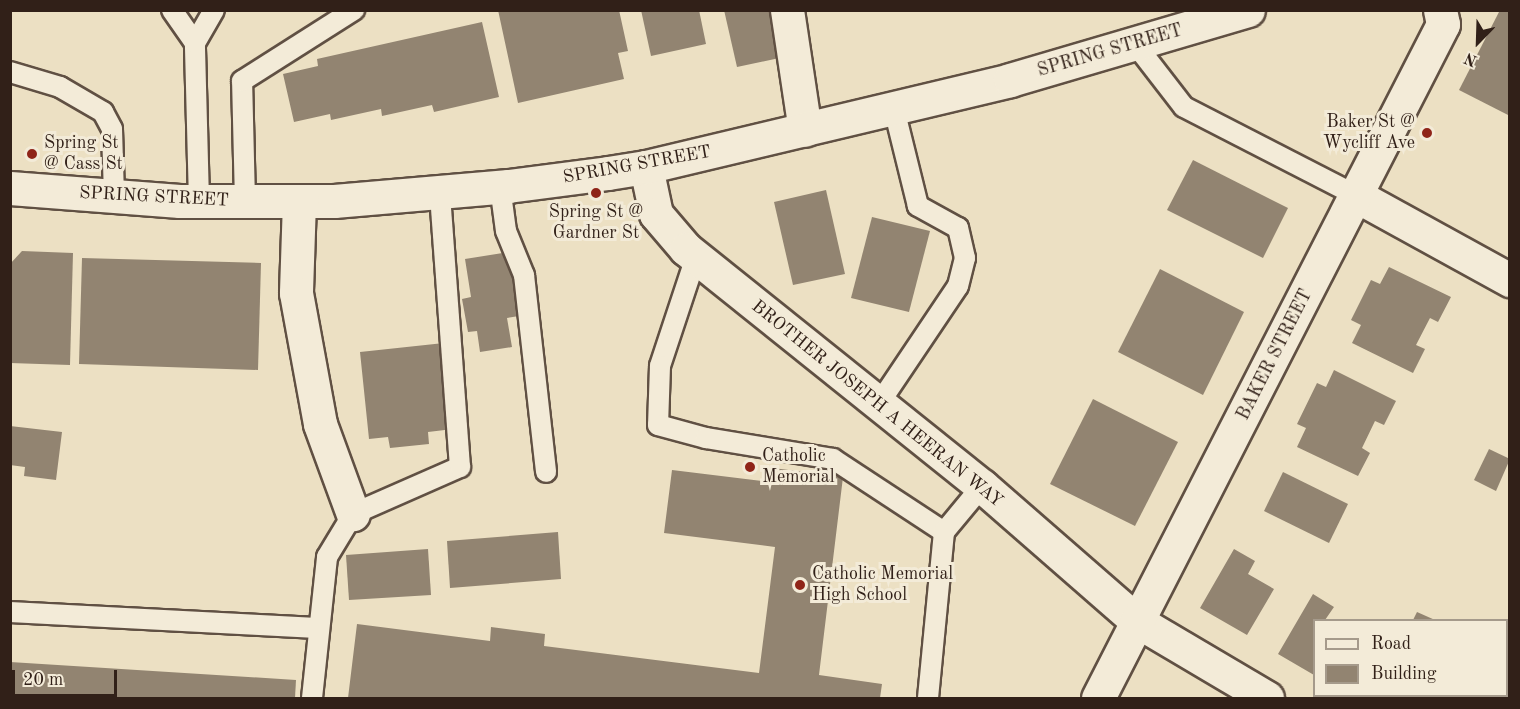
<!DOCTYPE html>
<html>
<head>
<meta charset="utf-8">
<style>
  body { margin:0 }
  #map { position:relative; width:1520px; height:709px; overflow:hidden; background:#ece0c3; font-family:"Old Standard TT",serif }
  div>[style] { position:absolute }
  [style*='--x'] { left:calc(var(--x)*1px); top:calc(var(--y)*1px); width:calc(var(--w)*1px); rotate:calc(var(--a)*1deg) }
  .building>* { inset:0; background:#928471 }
  .roads { filter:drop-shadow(2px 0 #605043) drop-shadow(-2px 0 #605043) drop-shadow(0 2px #605043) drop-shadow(0 -2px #605043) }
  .lane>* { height:20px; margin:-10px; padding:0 10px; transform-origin:10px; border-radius:10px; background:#f3ebd8 }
  .street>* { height:33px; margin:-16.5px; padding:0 16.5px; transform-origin:16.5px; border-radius:16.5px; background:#f3ebd8 }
  .secondary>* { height:33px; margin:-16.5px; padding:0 16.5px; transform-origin:16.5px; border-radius:16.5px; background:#f3ebd8 }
  .dots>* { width:16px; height:16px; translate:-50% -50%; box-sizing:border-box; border:3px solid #f3ebd8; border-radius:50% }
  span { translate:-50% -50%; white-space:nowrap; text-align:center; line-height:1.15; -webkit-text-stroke:6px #f3ebd8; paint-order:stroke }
  .street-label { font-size:18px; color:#312018 }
  .poi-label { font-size:18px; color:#312018 }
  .right { translate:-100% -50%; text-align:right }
  .left { translate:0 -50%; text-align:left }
  .frame { position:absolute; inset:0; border:12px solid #312018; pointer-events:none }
  .legend { position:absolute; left:1313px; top:619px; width:195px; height:78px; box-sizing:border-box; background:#f3ebd8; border:2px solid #a59a8b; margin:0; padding:8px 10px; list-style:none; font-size:18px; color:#312018 }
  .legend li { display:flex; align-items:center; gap:12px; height:30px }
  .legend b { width:30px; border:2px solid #a59a8b }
  .north { position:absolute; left:1448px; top:12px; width:60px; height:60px; -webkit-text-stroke:4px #f3ebd8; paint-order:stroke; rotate:203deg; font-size:16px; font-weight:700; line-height:24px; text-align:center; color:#312018 }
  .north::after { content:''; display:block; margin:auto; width:21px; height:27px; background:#312018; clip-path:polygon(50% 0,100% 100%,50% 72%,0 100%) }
  .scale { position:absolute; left:12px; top:670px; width:105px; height:27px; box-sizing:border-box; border:3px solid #312018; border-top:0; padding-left:8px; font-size:18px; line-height:21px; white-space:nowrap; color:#312018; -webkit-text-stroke:4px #f3ebd8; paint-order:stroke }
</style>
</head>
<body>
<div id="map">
  <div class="building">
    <div style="clip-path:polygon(498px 10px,619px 10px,628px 51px,618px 53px,624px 79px,518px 103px)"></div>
    <div style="clip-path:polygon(641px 10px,699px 10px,706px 44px,651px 56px)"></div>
    <div style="clip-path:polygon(724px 10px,774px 10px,784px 57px,737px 67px)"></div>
    <div style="clip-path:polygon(1500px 10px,1510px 10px,1510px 116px,1459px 90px)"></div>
    <div style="clip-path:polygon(482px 22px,499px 97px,434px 112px,432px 105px,382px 116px,381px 109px,331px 120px,330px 114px,294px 122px,283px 74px,318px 66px,317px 59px)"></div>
    <div style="clip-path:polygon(1193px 160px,1288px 208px,1263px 258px,1167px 210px)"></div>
    <div style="clip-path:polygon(826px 190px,845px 274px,793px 285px,774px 202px)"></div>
    <div style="clip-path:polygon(872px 217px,930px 231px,909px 312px,851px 298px)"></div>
    <div style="clip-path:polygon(22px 251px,73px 253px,70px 365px,10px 363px,10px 264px)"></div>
    <div style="clip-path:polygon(509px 252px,519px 316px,507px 318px,512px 347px,480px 352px,477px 331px,468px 332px,462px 299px,471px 297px,465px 259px)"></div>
    <div style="clip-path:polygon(82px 258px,261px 263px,258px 370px,79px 364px)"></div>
    <div style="clip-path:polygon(1389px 267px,1451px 297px,1438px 322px,1430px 318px,1416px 345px,1425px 349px,1413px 373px,1352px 343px,1361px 325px,1351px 320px,1371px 280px,1380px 284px)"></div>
    <div style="clip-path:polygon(1160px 269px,1244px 312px,1203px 395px,1118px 352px)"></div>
    <div style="clip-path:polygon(444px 343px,453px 429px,428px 432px,429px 444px,390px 448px,388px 437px,369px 439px,360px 352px)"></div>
    <div style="clip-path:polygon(1334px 370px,1396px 401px,1384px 425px,1375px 421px,1362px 448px,1370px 453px,1358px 476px,1297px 447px,1306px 428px,1297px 424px,1317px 383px,1326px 387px)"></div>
    <div style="clip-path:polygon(1093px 399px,1178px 442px,1135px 526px,1050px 484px)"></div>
    <div style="clip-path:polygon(10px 426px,62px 432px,56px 480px,24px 476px,25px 467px,10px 465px)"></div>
    <div style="clip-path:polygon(1489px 449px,1510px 459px,1496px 491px,1474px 480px)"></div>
    <div style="clip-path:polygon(773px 468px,843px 477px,819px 675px,882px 684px,880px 698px,348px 698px,357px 624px,490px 641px,491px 627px,545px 634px,544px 646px,759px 673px,775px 547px,664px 533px,672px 470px,771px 482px)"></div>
    <div style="clip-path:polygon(1283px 472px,1348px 504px,1329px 543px,1264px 511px)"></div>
    <div style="clip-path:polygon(558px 532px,561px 579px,450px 588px,447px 541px)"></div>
    <div style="clip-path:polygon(428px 549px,431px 595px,349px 600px,346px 555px)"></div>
    <div style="clip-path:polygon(1234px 549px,1255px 561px,1248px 574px,1274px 589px,1247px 635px,1200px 608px)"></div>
    <div style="clip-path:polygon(1313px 594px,1334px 607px,1325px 620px,1314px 620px,1314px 675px,1278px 654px)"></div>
    <div style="clip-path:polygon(1417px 612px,1435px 620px,1413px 620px)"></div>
    <div style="clip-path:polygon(10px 662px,296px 680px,295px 698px,10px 698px)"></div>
    <div style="clip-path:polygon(1506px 687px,1510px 689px,1510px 698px,1464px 698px,1466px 696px,1506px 696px)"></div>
    <div style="clip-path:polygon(1369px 696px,1415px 696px,1413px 698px,1375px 698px)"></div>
  </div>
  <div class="roads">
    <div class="lane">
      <div style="--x:172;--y:10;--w:40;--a:55.1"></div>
      <div style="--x:1136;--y:45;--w:78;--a:52.3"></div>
      <div style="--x:1184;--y:107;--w:195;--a:27.2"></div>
      <div style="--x:10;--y:72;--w:52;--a:16.7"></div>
      <div style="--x:60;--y:87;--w:50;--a:30.2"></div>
      <div style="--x:103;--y:112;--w:19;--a:62"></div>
      <div style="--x:112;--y:129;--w:67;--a:88.3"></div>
      <div style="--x:500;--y:186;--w:45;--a:82.4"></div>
      <div style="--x:506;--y:231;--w:48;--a:67.8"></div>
      <div style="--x:524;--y:275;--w:198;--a:83.6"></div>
      <div style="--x:199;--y:201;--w:158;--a:-91.5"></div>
      <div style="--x:195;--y:43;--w:38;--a:-60"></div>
      <div style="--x:245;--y:201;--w:120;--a:-91.4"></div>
      <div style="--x:242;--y:81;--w:133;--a:-32.4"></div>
      <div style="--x:696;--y:257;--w:115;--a:108.3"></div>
      <div style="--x:660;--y:366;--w:59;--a:91.9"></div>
      <div style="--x:658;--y:425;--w:50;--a:15.2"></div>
      <div style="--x:706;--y:438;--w:129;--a:9.4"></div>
      <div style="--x:833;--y:459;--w:133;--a:33.3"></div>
      <div style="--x:878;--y:405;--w:143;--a:-56.1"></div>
      <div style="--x:958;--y:286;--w:29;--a:-76"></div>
      <div style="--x:965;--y:258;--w:31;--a:-103"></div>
      <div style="--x:958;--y:228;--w:46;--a:-151.2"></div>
      <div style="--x:918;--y:206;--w:100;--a:-103.9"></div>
      <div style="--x:10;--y:612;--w:307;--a:3"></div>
      <div style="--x:312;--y:698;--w:142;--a:-83.9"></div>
      <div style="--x:327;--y:557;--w:50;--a:-58.8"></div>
      <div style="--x:353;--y:514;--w:117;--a:-23.7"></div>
      <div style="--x:460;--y:467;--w:276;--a:-94.2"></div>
      <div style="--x:928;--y:698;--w:167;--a:-84.5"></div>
      <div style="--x:944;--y:532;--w:60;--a:-50.4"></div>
    </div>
    <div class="street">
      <div style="--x:787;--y:10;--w:121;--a:81.5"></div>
      <div style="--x:646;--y:167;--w:48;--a:78"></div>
      <div style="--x:656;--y:214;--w:46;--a:49.4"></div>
      <div style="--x:686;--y:249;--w:379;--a:38.7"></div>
      <div style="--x:982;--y:486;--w:206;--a:41.1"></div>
      <div style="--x:1137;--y:621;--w:151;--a:30.6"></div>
      <div style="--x:1357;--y:196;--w:175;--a:28.8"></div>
      <div style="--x:299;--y:201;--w:92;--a:91.9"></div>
      <div style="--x:296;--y:293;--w:133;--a:79.6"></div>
      <div style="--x:320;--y:424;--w:96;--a:69.9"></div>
    </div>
    <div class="secondary">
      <div style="--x:10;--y:188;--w:170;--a:4.4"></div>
      <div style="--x:180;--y:201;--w:154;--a:0"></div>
      <div style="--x:334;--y:201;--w:175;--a:-4.9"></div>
      <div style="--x:508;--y:186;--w:101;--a:-7.4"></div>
      <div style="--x:608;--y:173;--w:38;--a:-9"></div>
      <div style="--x:646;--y:167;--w:374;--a:-13.4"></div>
      <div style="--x:1010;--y:80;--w:248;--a:-16.4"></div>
      <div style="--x:1098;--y:698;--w:757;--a:-62.89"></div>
      <div style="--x:1443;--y:24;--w:14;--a:-102"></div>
    </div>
  </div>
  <div class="dots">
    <div style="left:1427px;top:133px;background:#8f2418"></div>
    <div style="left:32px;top:154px;background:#8f2418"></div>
    <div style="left:596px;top:193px;background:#8f2418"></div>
    <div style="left:750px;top:467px;background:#8f2418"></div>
    <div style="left:800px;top:585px;background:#8f2418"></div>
  </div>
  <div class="street-label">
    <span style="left:1110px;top:51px;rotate:-16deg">SPRING STREET</span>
    <span style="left:637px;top:165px;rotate:-10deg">SPRING STREET</span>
    <span style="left:154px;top:197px;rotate:3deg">SPRING STREET</span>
    <span style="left:1275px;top:355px;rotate:-63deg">BAKER STREET</span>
    <span style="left:877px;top:404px;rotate:39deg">BROTHER JOSEPH A HEERAN WAY</span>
  </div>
  <div class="poi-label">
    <span class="right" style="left:1415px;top:133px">Baker St @<br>Wycliff Ave</span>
    <span class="left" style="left:44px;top:154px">Spring St<br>@ Cass St</span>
    <span style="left:596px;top:223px">Spring St @<br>Gardner St</span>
    <span class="left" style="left:762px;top:467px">Catholic<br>Memorial</span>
    <span class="left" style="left:812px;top:585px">Catholic Memorial<br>High School</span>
  </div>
  <div class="frame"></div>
  <ul class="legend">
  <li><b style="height:8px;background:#f3ebd8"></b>Road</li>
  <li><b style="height:16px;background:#928471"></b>Building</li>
  </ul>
  <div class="north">N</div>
  <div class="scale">20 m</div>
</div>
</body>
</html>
